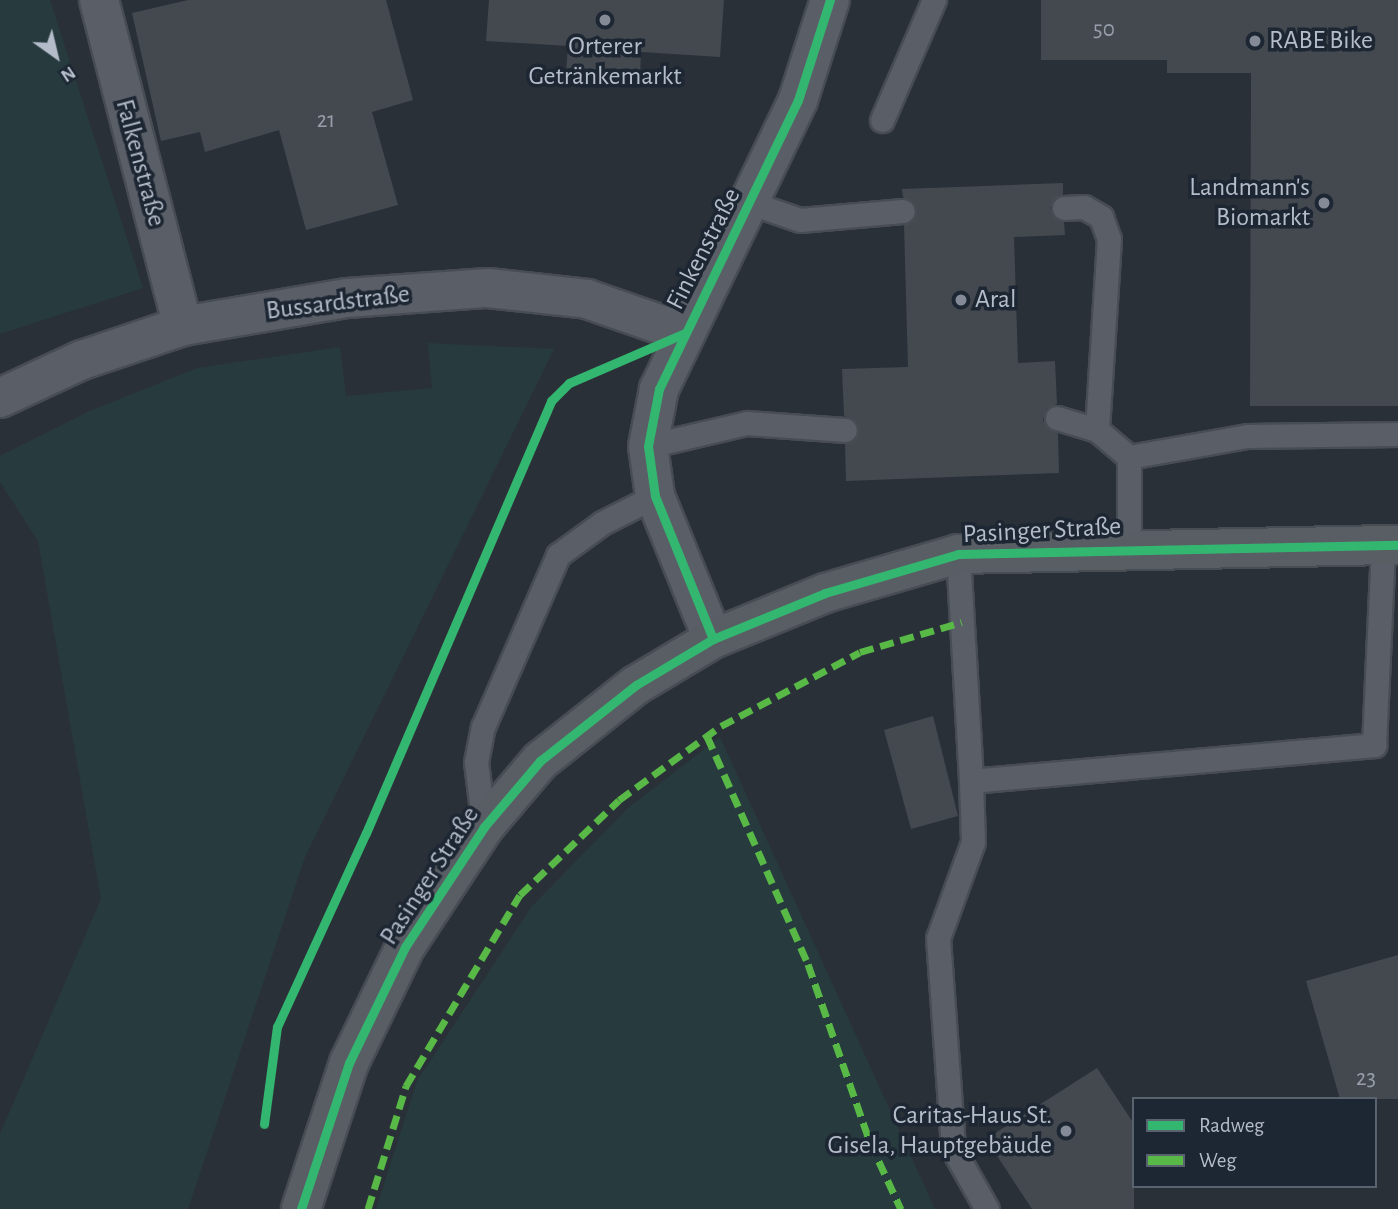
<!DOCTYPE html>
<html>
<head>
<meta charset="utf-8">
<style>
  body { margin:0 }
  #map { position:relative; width:1398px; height:1209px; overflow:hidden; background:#2a3038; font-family:"Alegreya Sans",sans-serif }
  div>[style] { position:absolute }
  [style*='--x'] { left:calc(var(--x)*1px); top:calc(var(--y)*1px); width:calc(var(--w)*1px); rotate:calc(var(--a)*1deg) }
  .green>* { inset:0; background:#273a3e }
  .building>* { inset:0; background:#444950 }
  .roads { filter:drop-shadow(2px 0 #484c53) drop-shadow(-2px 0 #484c53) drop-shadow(0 2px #484c53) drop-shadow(0 -2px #484c53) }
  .service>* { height:23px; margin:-11.5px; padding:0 11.5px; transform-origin:11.5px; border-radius:11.5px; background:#5a5e66 }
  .minor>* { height:38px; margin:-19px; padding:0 19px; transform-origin:19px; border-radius:19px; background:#5a5e66 }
  .secondary>* { height:38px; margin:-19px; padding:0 19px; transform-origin:19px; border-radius:19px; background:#595d64 }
  .quiet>* { height:7px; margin-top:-3.5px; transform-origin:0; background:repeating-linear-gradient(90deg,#58b947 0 14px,transparent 0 21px) }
  .cycleway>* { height:9px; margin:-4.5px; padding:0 4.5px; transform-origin:4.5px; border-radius:4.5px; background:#33b770 }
  .dots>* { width:19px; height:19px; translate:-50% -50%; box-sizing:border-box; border:4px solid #1d2633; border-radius:50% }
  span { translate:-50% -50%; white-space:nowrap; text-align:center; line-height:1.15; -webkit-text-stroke:7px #1d2633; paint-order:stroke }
  .number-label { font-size:23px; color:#989fab }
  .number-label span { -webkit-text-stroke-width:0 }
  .poi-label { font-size:26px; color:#b4bcc9 }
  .left { translate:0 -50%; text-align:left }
  .right { translate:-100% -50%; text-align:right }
  .street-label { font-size:26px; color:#b4bcc9 }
  .legend { position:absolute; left:1132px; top:1097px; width:245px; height:91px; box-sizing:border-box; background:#1d2633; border:2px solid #59626f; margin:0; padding:9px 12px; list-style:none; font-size:21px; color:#b4bcc9 }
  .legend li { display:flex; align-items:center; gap:14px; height:35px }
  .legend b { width:35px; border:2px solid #59626f }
  .north { position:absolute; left:21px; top:21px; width:70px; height:70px; -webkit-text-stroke:5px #1d2633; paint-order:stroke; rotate:146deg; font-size:19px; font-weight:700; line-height:28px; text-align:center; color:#b4bcc9 }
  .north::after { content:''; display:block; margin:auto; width:24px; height:32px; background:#b4bcc9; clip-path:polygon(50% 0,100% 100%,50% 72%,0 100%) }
</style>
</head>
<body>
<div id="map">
  <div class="green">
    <div style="clip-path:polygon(0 0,50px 0,143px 288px,0 334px)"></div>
    <div style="clip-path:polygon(428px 343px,554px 349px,305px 857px,188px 1209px,0 1209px,0 1134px,101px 899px,38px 541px,0 482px,0 456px,92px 410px,197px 368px,340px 347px,346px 396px,432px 388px)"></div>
    <div style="clip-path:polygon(720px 737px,935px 1209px,376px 1209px,417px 1081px,532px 906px,628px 808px)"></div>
  </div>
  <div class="building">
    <div style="clip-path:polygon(188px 0,386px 0,413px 100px,372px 112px,398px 205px,306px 230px,279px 130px,205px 152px,200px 132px,161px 141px,132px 13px)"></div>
    <div style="clip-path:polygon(489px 0,724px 0,720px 57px,641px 52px,640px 77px,566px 73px,568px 46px,486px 41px)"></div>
    <div style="clip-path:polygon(1041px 0,1398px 0,1398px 406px,1250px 406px,1251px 73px,1167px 73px,1167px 60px,1041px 60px)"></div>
    <div style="clip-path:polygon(1063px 183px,1063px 194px,1050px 208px,1064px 222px,1065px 235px,1014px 237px,1018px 363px,1055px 361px,1057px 404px,1047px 408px,1043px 421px,1058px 433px,1059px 473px,846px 481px,845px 444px,859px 430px,853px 419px,844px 416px,842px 369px,908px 367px,904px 225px,917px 210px,903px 197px,902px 189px)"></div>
    <div style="clip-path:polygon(933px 716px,958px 816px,911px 829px,884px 730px)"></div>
    <div style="clip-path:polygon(1398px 955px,1398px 1099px,1340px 1099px,1306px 981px)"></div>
    <div style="clip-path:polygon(1097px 1068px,1134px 1124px,1134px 1209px,1032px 1209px,986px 1139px)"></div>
  </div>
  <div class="roads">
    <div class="service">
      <div style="--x:882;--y:120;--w:131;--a:-66.6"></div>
      <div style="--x:751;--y:203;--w:52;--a:19.1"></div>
      <div style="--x:800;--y:220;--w:103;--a:-5"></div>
      <div style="--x:1064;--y:208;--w:20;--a:-3"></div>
      <div style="--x:1084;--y:207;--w:20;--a:30"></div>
      <div style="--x:1101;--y:217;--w:23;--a:70"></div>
      <div style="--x:1109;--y:239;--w:191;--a:93.6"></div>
      <div style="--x:1057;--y:418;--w:42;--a:16.7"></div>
      <div style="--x:1097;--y:430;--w:42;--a:40.2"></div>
      <div style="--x:648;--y:446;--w:102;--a:-13.1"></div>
      <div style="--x:747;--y:423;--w:98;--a:4.1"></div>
      <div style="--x:1129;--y:548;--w:91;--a:-90"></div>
      <div style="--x:1129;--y:457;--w:120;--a:-10.1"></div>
      <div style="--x:1247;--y:436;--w:151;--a:-0.8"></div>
      <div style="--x:958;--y:554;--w:227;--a:86.7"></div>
      <div style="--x:971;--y:781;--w:405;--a:-5.1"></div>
      <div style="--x:1374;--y:745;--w:199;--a:-87.4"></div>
      <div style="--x:971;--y:781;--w:61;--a:88.1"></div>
      <div style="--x:973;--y:842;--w:102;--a:110"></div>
      <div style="--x:938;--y:938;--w:212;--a:85.9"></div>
      <div style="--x:953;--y:1149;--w:69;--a:60.5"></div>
      <div style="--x:484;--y:827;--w:65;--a:-97"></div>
      <div style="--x:476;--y:762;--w:36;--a:-79"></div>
      <div style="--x:483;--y:727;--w:188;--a:-66.4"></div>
      <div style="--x:558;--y:555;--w:54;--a:-36"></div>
      <div style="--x:602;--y:523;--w:59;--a:-27"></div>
    </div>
    <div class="minor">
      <div style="--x:99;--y:0;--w:337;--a:75.6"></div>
      <div style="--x:0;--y:398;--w:90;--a:-24.9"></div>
      <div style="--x:82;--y:360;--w:107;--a:-18.6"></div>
      <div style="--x:183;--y:326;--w:166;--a:-9.7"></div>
      <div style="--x:347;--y:298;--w:141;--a:-4.1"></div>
      <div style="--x:488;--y:288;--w:100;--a:6.3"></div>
      <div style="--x:587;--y:299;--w:104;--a:19.1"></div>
      <div style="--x:713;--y:639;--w:154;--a:-112.1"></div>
      <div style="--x:655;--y:496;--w:50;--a:-98"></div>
      <div style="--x:648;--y:446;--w:58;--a:-79.1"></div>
      <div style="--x:659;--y:389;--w:321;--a:-64.3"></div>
      <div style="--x:798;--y:100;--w:105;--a:-72.3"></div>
    </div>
    <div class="secondary">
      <div style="--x:301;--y:1209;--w:154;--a:-71.8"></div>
      <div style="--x:349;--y:1063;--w:129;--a:-64.2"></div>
      <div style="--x:405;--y:947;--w:144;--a:-56.6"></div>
      <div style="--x:484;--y:827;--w:87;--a:-49.7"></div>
      <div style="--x:540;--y:761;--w:122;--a:-38.4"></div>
      <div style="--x:636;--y:685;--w:90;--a:-30.9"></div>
      <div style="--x:713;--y:639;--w:121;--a:-22.3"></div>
      <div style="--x:825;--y:593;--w:139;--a:-16.3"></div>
      <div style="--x:958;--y:554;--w:440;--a:-1.2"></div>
    </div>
  </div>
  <div class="quiet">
    <div style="--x:707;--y:736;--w:249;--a:66.1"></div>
    <div style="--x:808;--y:964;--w:188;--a:70.8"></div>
    <div style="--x:870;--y:1142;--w:74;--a:65.2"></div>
    <div style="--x:368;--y:1209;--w:129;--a:-72.8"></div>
    <div style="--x:406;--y:1086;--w:222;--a:-59.2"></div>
    <div style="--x:520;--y:895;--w:137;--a:-43.8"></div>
    <div style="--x:619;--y:800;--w:126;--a:-36"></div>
    <div style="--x:721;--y:726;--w:157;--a:-28"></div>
    <div style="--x:860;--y:652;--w:106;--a:-16.4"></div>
  </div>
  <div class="cycleway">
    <div style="--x:713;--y:639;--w:154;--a:-112.1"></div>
    <div style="--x:655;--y:496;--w:50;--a:-98"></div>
    <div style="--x:648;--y:446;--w:58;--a:-79.1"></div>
    <div style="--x:659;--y:389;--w:321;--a:-64.3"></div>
    <div style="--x:798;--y:100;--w:105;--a:-72.3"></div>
    <div style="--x:264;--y:1124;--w:98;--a:-82.4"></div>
    <div style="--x:277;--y:1027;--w:213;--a:-65.4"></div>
    <div style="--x:366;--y:833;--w:470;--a:-66.8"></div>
    <div style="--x:551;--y:401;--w:25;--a:-45"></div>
    <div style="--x:569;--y:383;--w:126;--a:-23.3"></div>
    <div style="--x:301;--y:1209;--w:154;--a:-71.8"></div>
    <div style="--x:349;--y:1063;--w:129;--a:-64.2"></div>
    <div style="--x:405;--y:947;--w:144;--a:-56.6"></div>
    <div style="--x:484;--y:827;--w:87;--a:-49.7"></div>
    <div style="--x:540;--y:761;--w:122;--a:-38.4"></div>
    <div style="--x:636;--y:685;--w:90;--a:-30.9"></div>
    <div style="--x:713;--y:639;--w:121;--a:-22.3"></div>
    <div style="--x:825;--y:593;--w:139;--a:-16.3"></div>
    <div style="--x:958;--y:554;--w:440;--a:-1.2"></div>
  </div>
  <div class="dots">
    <div style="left:605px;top:20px;background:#848b96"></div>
    <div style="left:1255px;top:41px;background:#848b96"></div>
    <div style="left:1324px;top:203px;background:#848b96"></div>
    <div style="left:961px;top:300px;background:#848b96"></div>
    <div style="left:1066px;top:1131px;background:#848b96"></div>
  </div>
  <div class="number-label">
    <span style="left:1104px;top:30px">50</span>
    <span style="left:326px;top:121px">21</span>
    <span style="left:1366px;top:1079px">23</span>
  </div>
  <div class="poi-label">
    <span class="left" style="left:1269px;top:41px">RABE Bike</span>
    <span style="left:605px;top:62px">Orterer<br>Getränkemarkt</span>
    <span class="right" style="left:1310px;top:203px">Landmann's<br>Biomarkt</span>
    <span class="left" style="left:975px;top:300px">Aral</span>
    <span class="right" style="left:1052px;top:1131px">Caritas-Haus St.<br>Gisela, Hauptgebäude</span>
  </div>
  <div class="street-label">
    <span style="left:140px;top:163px;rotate:75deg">Falkenstraße</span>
    <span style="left:704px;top:249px;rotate:-63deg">Finkenstraße</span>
    <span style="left:338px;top:303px;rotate:-7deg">Bussardstraße</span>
    <span style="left:1042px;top:531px;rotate:-3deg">Pasinger Straße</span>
    <span style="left:430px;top:876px;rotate:-57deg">Pasinger Straße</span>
  </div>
  <ul class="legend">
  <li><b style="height:9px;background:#33b770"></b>Radweg</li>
  <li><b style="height:9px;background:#58b947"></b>Weg</li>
  </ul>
  <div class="north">N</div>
</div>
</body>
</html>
